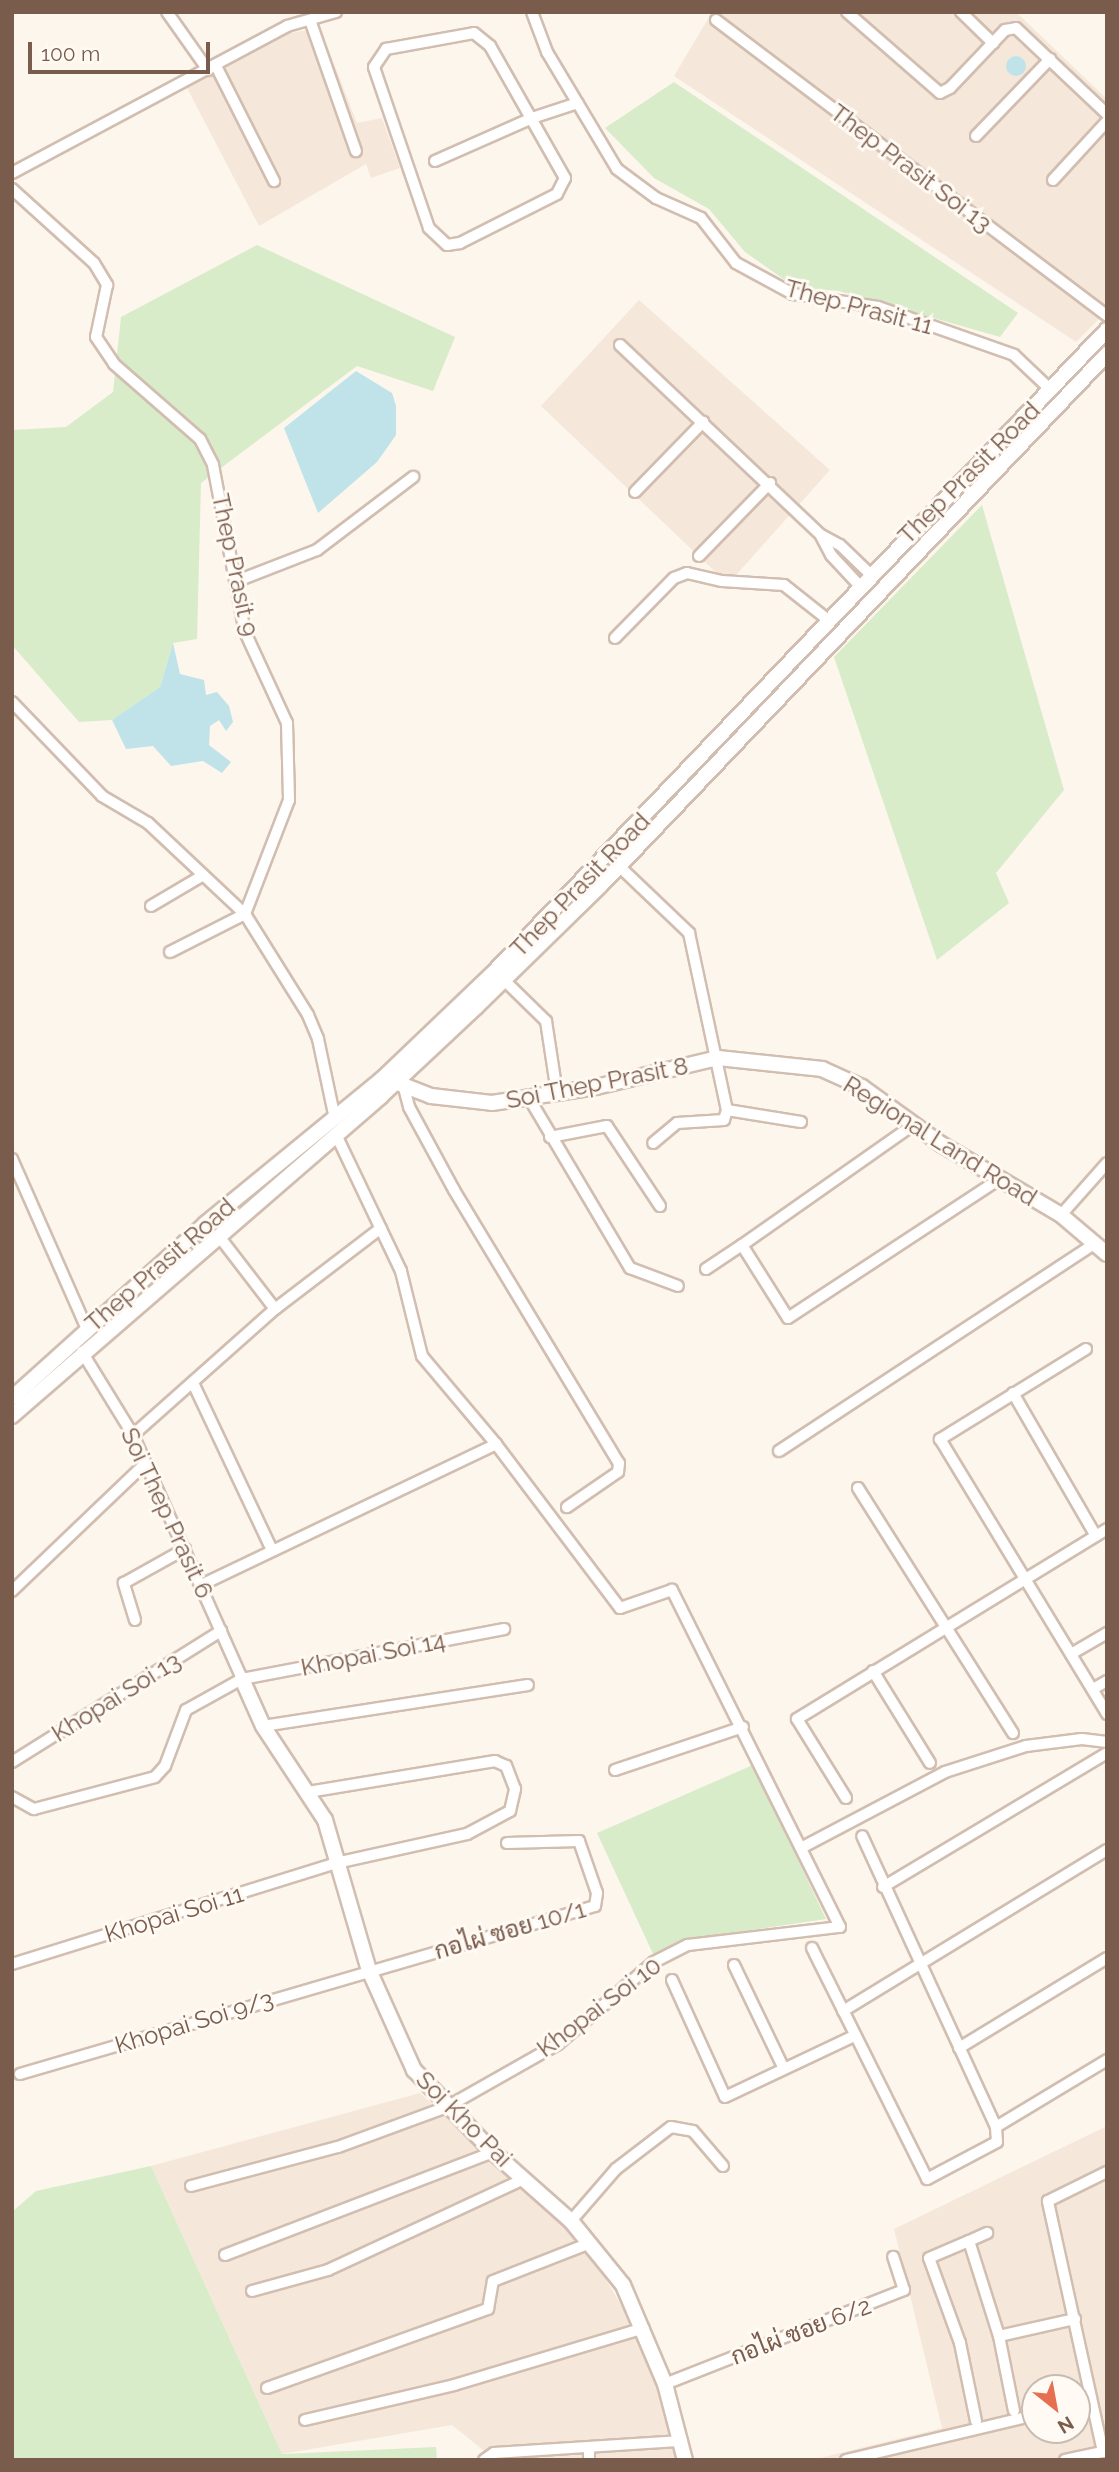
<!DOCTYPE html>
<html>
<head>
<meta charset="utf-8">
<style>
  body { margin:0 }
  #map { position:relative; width:1119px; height:2472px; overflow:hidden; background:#fdf6ec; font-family:Raleway,Sarabun,sans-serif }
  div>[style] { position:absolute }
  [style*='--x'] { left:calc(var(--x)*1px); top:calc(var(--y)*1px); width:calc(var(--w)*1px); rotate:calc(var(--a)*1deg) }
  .residential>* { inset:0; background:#f5e8da }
  .green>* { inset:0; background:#d8ecc9 }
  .water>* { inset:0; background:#bfe3e8 }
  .round { border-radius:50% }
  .roads { filter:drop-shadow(2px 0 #d1beb0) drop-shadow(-2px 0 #d1beb0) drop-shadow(0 2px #d1beb0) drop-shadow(0 -2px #d1beb0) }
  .street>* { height:10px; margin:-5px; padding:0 5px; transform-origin:5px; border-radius:5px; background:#fff }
  .secondary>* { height:14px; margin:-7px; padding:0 7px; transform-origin:7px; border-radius:7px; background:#fff }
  span { translate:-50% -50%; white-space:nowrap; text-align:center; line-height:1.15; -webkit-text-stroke:6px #fffaf3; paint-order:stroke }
  .street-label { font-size:24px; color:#7a5c4d }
  .frame { position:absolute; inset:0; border:14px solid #7a5c4d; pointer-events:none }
  .north { position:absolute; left:1021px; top:2374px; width:70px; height:70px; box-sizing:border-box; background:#fffaf3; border:2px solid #cabbb1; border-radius:50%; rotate:149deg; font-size:19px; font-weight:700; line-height:28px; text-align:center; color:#7a5c4d }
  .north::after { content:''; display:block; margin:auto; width:24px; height:32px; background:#e76f51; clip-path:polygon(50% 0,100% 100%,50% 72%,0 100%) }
  .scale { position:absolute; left:28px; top:42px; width:182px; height:32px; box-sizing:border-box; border:4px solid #7a5c4d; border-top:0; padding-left:9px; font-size:21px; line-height:24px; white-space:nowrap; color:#7a5c4d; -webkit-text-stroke:5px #fffaf3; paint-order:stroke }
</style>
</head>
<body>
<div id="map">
  <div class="residential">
    <div style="clip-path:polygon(712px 12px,1016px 12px,1107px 99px,1107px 311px,1076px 342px,674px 76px)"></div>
    <div style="clip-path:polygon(320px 28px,357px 123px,382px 118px,400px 168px,371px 178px,366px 164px,259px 226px,187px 88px,290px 33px)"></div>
    <div style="clip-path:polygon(639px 300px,830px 470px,728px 584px,541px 406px)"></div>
    <div style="clip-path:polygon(420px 2093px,588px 2249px,631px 2322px,673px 2431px,676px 2460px,484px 2460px,483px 2450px,452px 2425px,282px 2454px,151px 2166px)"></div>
    <div style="clip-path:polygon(evenodd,1107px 2126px,1107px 2460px,812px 2460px,942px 2428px,894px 2229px,1107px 2126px,1035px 2388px,1077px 2388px,1077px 2430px,1035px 2430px,1035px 2388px)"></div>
  </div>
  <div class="green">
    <div style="clip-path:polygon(674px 82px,1018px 313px,1000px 337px,839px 291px,795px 287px,745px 252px,709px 209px,654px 178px,605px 128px)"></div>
    <div style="clip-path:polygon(257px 245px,455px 337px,433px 391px,357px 366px,201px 483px,197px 639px,173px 643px,160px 687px,112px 720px,79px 722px,12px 645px,12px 430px,66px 427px,113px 392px,121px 317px)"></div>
    <div style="clip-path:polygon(982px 505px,1064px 790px,996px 873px,1009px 903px,937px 960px,834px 657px)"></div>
    <div style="clip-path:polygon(753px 1765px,826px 1919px,686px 1940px,654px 1956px,597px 1833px)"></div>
    <div style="clip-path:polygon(151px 2166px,282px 2454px,436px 2447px,437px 2460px,12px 2460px,12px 2212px,36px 2191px)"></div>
  </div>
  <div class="water">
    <div class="round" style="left:1006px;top:56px;width:20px;height:20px"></div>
    <div style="clip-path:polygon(356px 371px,392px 393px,396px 406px,396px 435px,377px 462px,318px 513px,284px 428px)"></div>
    <div style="clip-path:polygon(173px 643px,180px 674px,204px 680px,206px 695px,217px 692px,229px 706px,233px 722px,226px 731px,219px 720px,210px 726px,209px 745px,231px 762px,222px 773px,203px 761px,171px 766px,153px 746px,126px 749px,112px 720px,160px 687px)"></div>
  </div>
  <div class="roads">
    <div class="street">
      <div style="--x:167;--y:12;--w:71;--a:54.7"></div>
      <div style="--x:532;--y:12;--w:43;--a:69.4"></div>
      <div style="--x:547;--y:52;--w:136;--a:59.1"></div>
      <div style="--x:617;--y:169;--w:49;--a:36.6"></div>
      <div style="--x:656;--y:198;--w:49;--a:24"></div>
      <div style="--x:701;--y:218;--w:57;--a:52.1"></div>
      <div style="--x:736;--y:263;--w:65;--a:28.5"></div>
      <div style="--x:793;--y:294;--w:86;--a:8.7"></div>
      <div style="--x:878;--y:307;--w:144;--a:19.4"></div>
      <div style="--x:1014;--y:355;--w:51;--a:43.4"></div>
      <div style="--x:847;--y:12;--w:123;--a:41.1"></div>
      <div style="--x:940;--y:93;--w:11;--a:-27"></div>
      <div style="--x:950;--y:88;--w:80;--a:-46.5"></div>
      <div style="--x:1005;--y:30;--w:11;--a:-10"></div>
      <div style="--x:1016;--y:28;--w:125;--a:43.4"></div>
      <div style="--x:961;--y:12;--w:45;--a:44.1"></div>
      <div style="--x:310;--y:20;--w:139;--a:70.7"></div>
      <div style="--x:716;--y:20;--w:490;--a:37.1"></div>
      <div style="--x:474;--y:33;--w:21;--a:39"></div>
      <div style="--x:490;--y:46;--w:152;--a:60.4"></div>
      <div style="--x:565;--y:178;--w:18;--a:117"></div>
      <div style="--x:557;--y:194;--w:109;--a:153.2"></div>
      <div style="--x:460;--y:243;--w:13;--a:171"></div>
      <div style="--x:447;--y:245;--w:25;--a:-137"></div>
      <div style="--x:429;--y:228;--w:170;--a:-108.9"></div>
      <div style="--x:374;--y:67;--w:22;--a:-56"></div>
      <div style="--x:386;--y:49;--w:89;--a:-10.3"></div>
      <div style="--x:216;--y:66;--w:129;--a:63.2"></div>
      <div style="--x:976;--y:136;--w:107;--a:-46.1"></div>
      <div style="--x:435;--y:161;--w:106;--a:-23.9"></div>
      <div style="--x:532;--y:118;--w:48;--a:-18.1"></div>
      <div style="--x:12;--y:173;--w:312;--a:-28.1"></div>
      <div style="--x:287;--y:26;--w:51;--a:-15.9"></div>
      <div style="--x:1053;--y:180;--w:80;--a:-47.5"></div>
      <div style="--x:12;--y:189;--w:110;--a:42.1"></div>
      <div style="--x:94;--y:263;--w:26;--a:59"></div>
      <div style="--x:107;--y:285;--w:53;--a:101.9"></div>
      <div style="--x:96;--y:337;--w:32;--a:56"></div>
      <div style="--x:114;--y:364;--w:114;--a:41.1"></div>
      <div style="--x:200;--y:439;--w:29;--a:63"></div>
      <div style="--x:213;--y:465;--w:170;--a:79.2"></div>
      <div style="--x:245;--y:632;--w:100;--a:65.2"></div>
      <div style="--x:287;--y:723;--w:77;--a:88.5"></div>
      <div style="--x:289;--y:800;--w:122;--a:111.1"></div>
      <div style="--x:620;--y:345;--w:277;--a:43.4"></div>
      <div style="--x:821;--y:535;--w:21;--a:28"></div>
      <div style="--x:840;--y:545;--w:42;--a:44"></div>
      <div style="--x:635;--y:492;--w:98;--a:-45.8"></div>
      <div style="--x:821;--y:536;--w:21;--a:62"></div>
      <div style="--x:831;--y:555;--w:41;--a:47"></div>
      <div style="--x:699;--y:556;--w:102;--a:-45.8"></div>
      <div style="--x:237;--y:581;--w:86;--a:-21.2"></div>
      <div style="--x:317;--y:550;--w:121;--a:-37.2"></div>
      <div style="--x:615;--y:638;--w:84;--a:-45.5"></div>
      <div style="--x:674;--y:578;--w:14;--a:-21"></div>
      <div style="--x:687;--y:573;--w:36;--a:13"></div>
      <div style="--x:722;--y:581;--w:62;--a:3.7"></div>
      <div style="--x:784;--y:585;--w:55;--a:38.3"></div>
      <div style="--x:12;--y:702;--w:130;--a:46.2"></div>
      <div style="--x:102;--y:796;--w:53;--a:30.4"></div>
      <div style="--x:148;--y:823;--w:133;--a:43.2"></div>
      <div style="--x:245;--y:914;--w:119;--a:58"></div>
      <div style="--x:308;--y:1015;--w:26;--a:67"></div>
      <div style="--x:318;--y:1039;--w:82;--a:78"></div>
      <div style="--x:619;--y:866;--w:97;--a:43.7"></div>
      <div style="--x:689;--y:933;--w:181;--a:77.9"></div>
      <div style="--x:727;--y:1110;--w:10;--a:107"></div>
      <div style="--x:724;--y:1120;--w:47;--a:176.3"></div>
      <div style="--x:677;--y:1123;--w:31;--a:140"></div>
      <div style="--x:151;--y:906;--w:59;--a:-30.5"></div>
      <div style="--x:170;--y:952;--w:84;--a:-26.9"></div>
      <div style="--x:504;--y:980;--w:59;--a:44.3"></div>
      <div style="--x:546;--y:1021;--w:73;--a:81.3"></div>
      <div style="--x:404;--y:1088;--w:20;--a:75"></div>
      <div style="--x:409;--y:1107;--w:94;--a:61.5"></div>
      <div style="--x:454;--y:1190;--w:319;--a:58.9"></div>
      <div style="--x:619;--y:1463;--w:9;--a:96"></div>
      <div style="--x:618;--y:1472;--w:62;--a:145.5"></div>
      <div style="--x:529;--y:1098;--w:198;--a:59.3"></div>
      <div style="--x:630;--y:1268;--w:51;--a:20.6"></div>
      <div style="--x:727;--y:1110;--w:75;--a:9.2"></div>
      <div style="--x:913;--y:1125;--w:209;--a:144.9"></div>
      <div style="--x:742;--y:1245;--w:86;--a:57.8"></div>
      <div style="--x:788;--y:1318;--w:251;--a:-33.3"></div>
      <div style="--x:550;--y:1137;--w:58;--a:-10.9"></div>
      <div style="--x:607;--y:1126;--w:96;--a:56.5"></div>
      <div style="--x:12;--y:1159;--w:184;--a:66.2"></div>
      <div style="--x:1061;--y:1215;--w:69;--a:-48.5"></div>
      <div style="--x:218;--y:1235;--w:93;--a:52.4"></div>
      <div style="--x:706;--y:1269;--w:43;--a:-33.7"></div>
      <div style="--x:1086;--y:1349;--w:172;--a:148.3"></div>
      <div style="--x:940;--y:1439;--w:322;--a:58.7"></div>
      <div style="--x:82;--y:1352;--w:97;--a:58.4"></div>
      <div style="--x:133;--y:1435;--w:267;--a:65.9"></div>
      <div style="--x:193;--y:1383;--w:185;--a:64.7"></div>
      <div style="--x:1013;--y:1393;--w:165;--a:59.9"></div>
      <div style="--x:133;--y:1435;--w:190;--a:-41.6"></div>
      <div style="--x:275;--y:1309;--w:133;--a:-37.4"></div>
      <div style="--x:779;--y:1451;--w:379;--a:-33.3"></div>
      <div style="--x:858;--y:1488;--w:290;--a:57.7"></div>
      <div style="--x:201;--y:1585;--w:327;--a:-25.5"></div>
      <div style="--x:12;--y:1591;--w:185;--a:-43.7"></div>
      <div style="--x:135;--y:1620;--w:39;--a:-107"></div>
      <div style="--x:124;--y:1583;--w:70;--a:-29.1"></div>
      <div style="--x:1071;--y:1654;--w:42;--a:-30.3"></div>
      <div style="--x:873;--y:1671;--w:108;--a:58.2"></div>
      <div style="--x:1093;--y:1689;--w:16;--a:-30"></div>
      <div style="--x:263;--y:1726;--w:268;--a:-8.8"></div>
      <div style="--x:12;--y:1762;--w:247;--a:-32.1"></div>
      <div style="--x:615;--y:1770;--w:135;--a:-18.6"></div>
      <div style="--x:12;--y:1797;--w:25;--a:29"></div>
      <div style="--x:34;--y:1809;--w:125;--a:-14.8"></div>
      <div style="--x:155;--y:1777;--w:15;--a:-48"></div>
      <div style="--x:165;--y:1766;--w:60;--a:-69.4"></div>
      <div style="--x:186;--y:1710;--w:64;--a:-29"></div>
      <div style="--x:242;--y:1679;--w:267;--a:-10.8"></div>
      <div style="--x:846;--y:1798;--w:93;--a:-121.8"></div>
      <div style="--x:797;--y:1719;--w:364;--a:-31.5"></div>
      <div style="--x:801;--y:1848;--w:163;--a:-27.8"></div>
      <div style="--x:945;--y:1772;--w:85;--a:-17.8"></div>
      <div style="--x:1026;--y:1746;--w:56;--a:-7.1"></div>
      <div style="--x:1082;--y:1739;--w:25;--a:7"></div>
      <div style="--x:883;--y:1887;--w:261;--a:-30.9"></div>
      <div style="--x:812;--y:1948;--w:258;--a:63.5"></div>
      <div style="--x:927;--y:2179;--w:79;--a:-27.9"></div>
      <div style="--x:997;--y:2142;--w:15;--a:-94"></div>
      <div style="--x:996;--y:2127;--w:320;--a:-114.7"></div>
      <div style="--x:12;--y:1964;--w:339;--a:-17.3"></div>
      <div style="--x:336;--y:1863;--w:134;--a:-12.5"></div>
      <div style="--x:467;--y:1834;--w:49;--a:-28.1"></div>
      <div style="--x:510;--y:1811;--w:23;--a:-77"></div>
      <div style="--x:515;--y:1789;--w:25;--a:-111"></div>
      <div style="--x:506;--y:1766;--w:12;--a:-156"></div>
      <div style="--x:495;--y:1761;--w:191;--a:170.6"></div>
      <div style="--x:734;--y:1965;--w:113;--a:64.3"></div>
      <div style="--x:672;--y:1980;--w:128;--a:65.6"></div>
      <div style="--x:725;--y:2097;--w:143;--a:-25.3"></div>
      <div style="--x:843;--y:2011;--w:309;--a:-31.4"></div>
      <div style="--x:959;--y:2048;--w:173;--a:-31.3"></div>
      <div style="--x:20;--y:2074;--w:599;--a:-16.29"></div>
      <div style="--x:595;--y:1906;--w:13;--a:-81"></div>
      <div style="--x:597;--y:1893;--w:55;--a:-109.1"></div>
      <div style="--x:579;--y:1841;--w:72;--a:178.4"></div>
      <div style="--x:996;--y:2127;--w:130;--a:-31.1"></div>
      <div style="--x:191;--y:2186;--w:152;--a:-14.9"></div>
      <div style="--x:338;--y:2147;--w:116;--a:-20.2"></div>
      <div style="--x:447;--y:2107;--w:128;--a:-29.6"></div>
      <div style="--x:558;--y:2044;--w:126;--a:-40.5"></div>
      <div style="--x:654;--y:1962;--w:38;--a:-27"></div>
      <div style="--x:688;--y:1945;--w:153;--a:-6.8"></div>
      <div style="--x:840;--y:1927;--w:377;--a:-116.5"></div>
      <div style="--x:672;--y:1590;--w:55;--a:160.9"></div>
      <div style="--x:620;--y:1608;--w:206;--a:-127.1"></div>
      <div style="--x:496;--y:1444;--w:115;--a:-130.1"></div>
      <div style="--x:422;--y:1356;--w:88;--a:-103.9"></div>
      <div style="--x:401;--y:1271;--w:151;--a:-115.5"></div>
      <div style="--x:571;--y:2221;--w:69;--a:-49.1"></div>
      <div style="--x:616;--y:2169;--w:69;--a:-37.4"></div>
      <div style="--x:671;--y:2127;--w:22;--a:10"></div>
      <div style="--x:693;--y:2131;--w:46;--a:49.4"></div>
      <div style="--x:969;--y:2241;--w:20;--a:-24"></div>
      <div style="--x:225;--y:2255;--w:287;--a:-21"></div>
      <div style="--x:252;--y:2291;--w:79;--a:-15.4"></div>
      <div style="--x:328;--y:2270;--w:216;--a:-24.9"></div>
      <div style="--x:999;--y:2336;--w:78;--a:-12.6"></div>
      <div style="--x:665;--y:2384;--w:257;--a:-21.5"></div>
      <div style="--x:904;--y:2290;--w:35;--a:-108"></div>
      <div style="--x:267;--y:2388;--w:235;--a:-19.7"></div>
      <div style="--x:488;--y:2309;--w:28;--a:-80"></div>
      <div style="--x:493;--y:2281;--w:104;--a:-21.4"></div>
      <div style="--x:305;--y:2420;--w:153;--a:-13.2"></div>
      <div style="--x:454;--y:2385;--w:198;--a:-16.7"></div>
      <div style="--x:976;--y:2421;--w:80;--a:-101.6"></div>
      <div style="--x:960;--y:2343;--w:90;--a:-110"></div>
      <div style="--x:929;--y:2258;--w:43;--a:-23"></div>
      <div style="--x:969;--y:2241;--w:100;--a:72.5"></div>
      <div style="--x:999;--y:2336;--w:76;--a:78.7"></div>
      <div style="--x:589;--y:2448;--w:12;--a:90"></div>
      <div style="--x:1103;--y:2452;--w:257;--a:-102.4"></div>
      <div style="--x:1048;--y:2201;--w:66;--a:-26.2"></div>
      <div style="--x:484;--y:2460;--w:12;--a:-35"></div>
      <div style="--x:494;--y:2453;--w:188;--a:-3.7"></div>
      <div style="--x:846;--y:2460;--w:194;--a:-13.4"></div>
      <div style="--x:1065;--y:2460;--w:43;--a:-12.1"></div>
    </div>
    <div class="secondary">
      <div style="--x:390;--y:1080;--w:44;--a:21.3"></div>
      <div style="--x:431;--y:1096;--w:61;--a:6.5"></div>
      <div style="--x:492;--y:1103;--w:105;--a:-8.7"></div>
      <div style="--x:596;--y:1087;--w:125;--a:-13.4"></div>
      <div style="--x:718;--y:1058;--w:105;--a:6"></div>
      <div style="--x:822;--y:1069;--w:44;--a:24.2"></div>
      <div style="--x:862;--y:1087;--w:97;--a:35.8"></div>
      <div style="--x:941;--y:1144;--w:139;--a:30.6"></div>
      <div style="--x:1061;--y:1215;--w:60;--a:40.3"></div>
      <div style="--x:12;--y:1398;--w:260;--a:-42"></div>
      <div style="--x:205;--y:1224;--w:227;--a:-39.3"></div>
      <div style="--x:381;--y:1080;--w:158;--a:-43.7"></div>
      <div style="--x:495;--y:971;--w:886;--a:-46.33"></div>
      <div style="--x:12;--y:1416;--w:488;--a:-40.9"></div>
      <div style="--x:381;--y:1096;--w:130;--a:-43.1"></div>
      <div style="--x:476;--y:1007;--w:173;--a:-44.3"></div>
      <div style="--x:600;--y:886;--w:735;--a:-46.38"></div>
      <div style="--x:242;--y:1679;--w:51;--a:65.9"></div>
      <div style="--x:263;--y:1726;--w:113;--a:56.6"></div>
      <div style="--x:325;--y:1820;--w:156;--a:73.7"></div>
      <div style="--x:369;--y:1970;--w:110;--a:65.8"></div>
      <div style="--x:414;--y:2070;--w:114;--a:46.1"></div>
      <div style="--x:493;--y:2152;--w:104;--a:41.5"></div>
      <div style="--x:571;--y:2221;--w:82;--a:50.9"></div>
      <div style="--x:623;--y:2285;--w:108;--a:67"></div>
      <div style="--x:665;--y:2384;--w:79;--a:75.3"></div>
    </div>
  </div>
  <div class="street-label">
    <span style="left:911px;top:168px;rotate:37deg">Thep Prasit Soi 13</span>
    <span style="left:859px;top:307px;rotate:15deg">Thep Prasit 11</span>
    <span style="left:969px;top:473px;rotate:-45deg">Thep Prasit Road</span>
    <span style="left:235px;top:565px;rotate:78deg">Thep Prasit 9</span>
    <span style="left:580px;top:885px;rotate:-46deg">Thep Prasit Road</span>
    <span style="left:597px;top:1083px;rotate:-11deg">Soi Thep Prasit 8</span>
    <span style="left:940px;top:1141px;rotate:32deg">Regional Land Road</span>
    <span style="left:160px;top:1265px;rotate:-41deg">Thep Prasit Road</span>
    <span style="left:167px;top:1513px;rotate:65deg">Soi Thep Prasit 6</span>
    <span style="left:373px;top:1654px;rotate:-11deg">Khopai Soi 14</span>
    <span style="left:116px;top:1697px;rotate:-32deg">Khopai Soi 13</span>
    <span style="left:174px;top:1914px;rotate:-17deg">Khopai Soi 11</span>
    <span style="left:510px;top:1930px;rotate:-16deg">กอไผ่ ซอย 10/1</span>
    <span style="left:599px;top:2007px;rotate:-37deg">Khopai Soi 10</span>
    <span style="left:194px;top:2022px;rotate:-17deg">Khopai Soi 9/3</span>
    <span style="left:464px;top:2119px;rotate:45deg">Soi Kho Pai</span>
    <span style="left:801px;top:2331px;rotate:-21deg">กอไผ่ ซอย 6/2</span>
  </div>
  <div class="frame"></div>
  <div class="north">N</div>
  <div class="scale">100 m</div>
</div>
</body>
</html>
